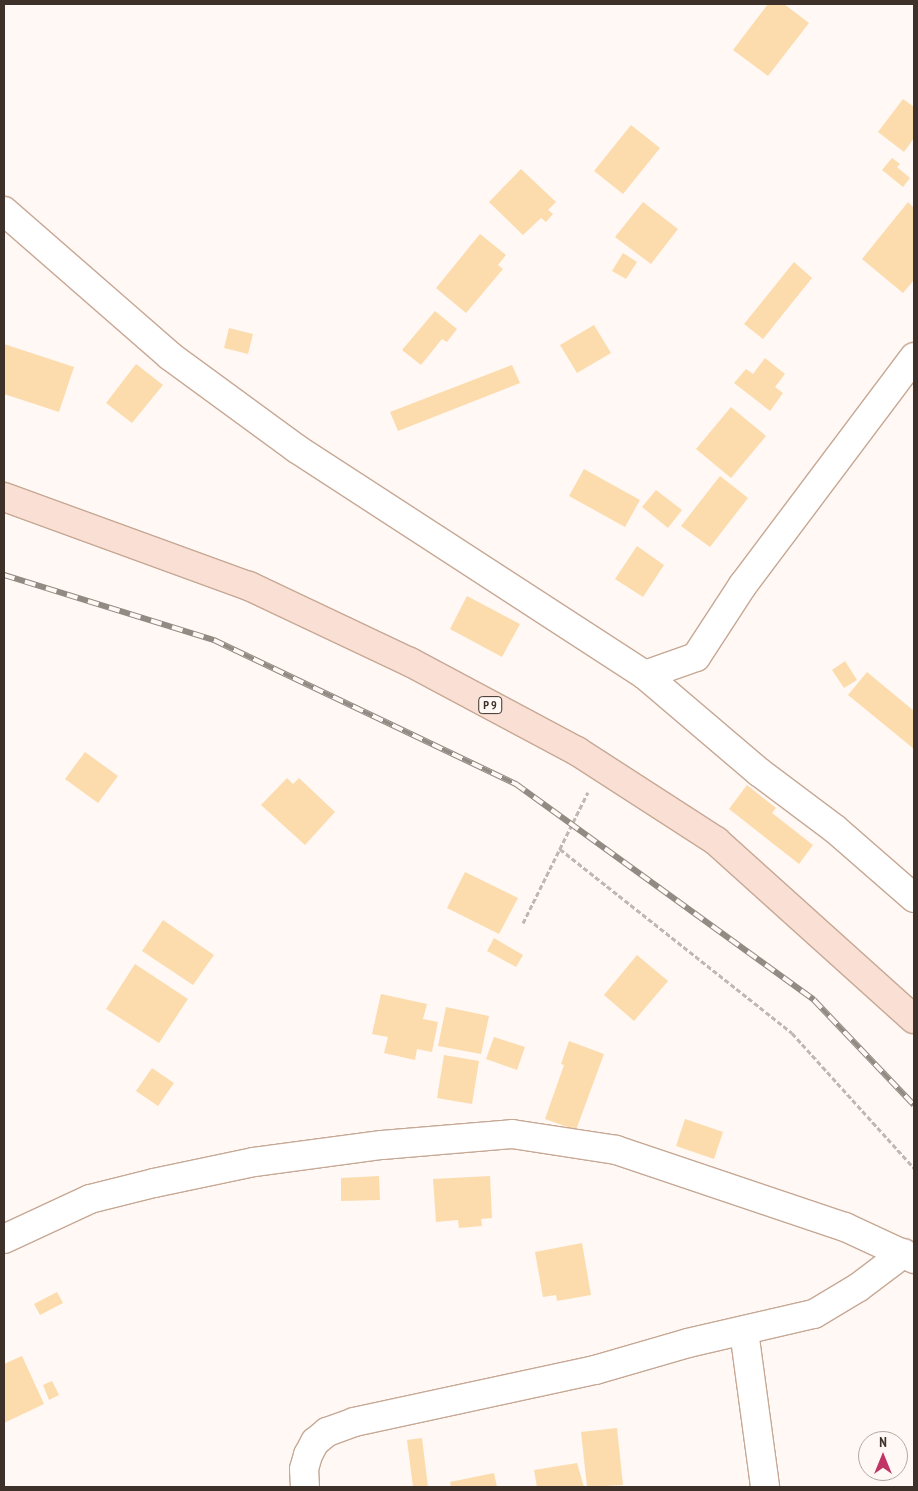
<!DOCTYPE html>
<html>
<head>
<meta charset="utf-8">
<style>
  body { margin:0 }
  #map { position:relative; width:918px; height:1491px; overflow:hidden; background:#fff8f4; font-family:"PT Sans Narrow",sans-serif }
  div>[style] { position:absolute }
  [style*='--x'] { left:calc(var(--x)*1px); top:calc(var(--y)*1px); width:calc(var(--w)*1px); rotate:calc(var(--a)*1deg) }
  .building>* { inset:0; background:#fcdcad }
  .path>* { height:3px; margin-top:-1.5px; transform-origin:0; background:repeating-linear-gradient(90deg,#c0b7b2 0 5px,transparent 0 7.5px) }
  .roads { filter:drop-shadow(1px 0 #c6a895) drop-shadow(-1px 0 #c6a895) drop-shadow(0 1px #c6a895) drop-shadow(0 -1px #c6a895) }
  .minor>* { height:28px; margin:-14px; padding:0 14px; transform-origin:14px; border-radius:14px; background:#fff }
  .major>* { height:28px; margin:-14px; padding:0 14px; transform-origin:14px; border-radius:14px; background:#fae0d4 }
  .rail>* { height:5.5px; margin-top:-2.75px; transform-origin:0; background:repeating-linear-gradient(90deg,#fff8f4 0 11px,#948a84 0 22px); box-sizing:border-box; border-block:1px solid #948a84 }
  span { translate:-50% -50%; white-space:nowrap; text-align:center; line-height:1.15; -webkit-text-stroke:4px #fff8f4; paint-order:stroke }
  .shield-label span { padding:1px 4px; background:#fff8f4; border:1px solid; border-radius:4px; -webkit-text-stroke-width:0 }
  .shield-label { font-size:12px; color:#3e312a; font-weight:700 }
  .frame { position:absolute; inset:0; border:5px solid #3e312a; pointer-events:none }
  .north { position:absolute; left:858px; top:1431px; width:50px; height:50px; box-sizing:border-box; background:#fff8f4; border:1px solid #b2a8a3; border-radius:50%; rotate:0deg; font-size:14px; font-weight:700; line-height:20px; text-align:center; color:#3e312a }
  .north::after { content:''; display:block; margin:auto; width:18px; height:22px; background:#c13466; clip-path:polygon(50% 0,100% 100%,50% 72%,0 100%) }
</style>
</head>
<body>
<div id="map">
  <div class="building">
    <div style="clip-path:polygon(768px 4px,784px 4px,809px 23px,768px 76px,733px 50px)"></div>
    <div style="clip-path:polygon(903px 99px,914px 107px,914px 138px,904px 152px,878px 132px)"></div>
    <div style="clip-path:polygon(631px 125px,660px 148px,623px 194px,594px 171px)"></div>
    <div style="clip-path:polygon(892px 158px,900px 164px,897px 167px,910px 178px,903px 187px,882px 170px)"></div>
    <div style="clip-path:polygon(521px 169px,556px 202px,548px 210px,553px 214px,546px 222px,541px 218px,523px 235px,489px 202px)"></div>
    <div style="clip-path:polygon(643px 202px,678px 229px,651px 264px,615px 237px)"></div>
    <div style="clip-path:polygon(908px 202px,914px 208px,914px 280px,903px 293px,862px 259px)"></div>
    <div style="clip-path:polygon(480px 234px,506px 255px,498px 265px,503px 269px,466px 313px,436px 288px)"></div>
    <div style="clip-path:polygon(623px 253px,637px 262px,626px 279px,612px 271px)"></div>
    <div style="clip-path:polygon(794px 262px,812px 278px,763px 339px,744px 324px)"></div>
    <div style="clip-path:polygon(435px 311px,457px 329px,447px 342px,442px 339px,421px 365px,402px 350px)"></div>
    <div style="clip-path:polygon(594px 325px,611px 353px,577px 373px,560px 345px)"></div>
    <div style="clip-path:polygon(229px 328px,253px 334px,248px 354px,224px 348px)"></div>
    <div style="clip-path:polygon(4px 344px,74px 367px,59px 412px,4px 394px)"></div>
    <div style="clip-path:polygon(765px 358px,785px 374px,775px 387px,783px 393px,770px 411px,734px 383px,746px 369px,753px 374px)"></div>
    <div style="clip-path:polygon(136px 364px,163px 385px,132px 423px,106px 403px)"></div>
    <div style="clip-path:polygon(512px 365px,520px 383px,398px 431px,390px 412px)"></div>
    <div style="clip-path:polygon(731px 407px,766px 436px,731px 478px,696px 449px)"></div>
    <div style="clip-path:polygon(584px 469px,640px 500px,625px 527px,569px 496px)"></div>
    <div style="clip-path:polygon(720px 476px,748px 498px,710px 547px,681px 526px)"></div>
    <div style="clip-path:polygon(656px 490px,682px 510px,668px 528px,642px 507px)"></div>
    <div style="clip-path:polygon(637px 546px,664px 565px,643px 597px,615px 579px)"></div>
    <div style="clip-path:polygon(467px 596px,520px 624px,502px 657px,450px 629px)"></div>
    <div style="clip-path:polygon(845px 661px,857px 680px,844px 688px,832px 670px)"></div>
    <div style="clip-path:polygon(867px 672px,914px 711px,914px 749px,848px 695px)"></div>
    <div style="clip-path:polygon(85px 752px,118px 776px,98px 803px,65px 779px)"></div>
    <div style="clip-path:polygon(287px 778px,293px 784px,299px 778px,335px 812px,305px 845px,261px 805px)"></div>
    <div style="clip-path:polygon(747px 785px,776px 808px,772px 813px,813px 845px,799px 864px,729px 809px)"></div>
    <div style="clip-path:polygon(465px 872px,518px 898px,499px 934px,447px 908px)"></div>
    <div style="clip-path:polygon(163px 920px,214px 955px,193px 985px,142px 951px)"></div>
    <div style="clip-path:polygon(494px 938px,523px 955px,516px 967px,487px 951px)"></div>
    <div style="clip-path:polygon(637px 955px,668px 981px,634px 1021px,604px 995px)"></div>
    <div style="clip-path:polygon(135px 964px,188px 999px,159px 1043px,106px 1009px)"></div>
    <div style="clip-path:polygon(381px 994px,427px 1004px,423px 1019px,438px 1022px,432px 1052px,417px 1049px,415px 1060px,384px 1053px,388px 1037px,372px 1034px)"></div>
    <div style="clip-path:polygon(446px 1007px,489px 1016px,481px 1054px,438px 1046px)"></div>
    <div style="clip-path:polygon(494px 1037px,525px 1047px,517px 1070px,486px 1059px)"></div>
    <div style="clip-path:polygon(569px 1041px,604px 1054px,576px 1130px,545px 1119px,564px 1065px,561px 1064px)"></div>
    <div style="clip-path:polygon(444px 1055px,479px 1061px,472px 1104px,437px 1098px)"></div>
    <div style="clip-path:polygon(152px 1068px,174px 1083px,158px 1106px,136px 1091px)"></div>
    <div style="clip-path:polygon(685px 1119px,723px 1132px,714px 1159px,676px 1146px)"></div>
    <div style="clip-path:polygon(379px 1176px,380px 1200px,341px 1201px,341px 1178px)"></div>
    <div style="clip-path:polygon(490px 1176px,492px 1218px,481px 1219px,482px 1226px,459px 1228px,458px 1220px,436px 1222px,433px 1179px)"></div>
    <div style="clip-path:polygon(582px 1243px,591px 1295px,557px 1301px,556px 1295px,543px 1297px,535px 1252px)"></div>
    <div style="clip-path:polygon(57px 1292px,63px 1303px,40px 1315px,34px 1304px)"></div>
    <div style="clip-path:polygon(22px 1356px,44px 1404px,4px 1423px,4px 1364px)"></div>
    <div style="clip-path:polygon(52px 1381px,59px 1395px,49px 1400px,43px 1385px)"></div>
    <div style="clip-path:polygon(617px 1428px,623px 1485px,587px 1487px,581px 1432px)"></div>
    <div style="clip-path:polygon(422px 1438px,428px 1487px,413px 1487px,407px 1440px)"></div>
    <div style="clip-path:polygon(577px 1463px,584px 1487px,537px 1487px,534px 1470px)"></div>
    <div style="clip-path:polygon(494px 1473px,497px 1487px,451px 1487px,450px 1482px)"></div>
  </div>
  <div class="path">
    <div style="--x:560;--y:849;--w:296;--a:38.4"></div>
    <div style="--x:792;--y:1033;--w:182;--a:47.9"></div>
    <div style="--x:523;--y:923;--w:146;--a:-63.6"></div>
  </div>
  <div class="roads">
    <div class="minor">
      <div style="--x:4;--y:211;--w:220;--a:41.1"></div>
      <div style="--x:170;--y:356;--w:157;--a:36.2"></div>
      <div style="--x:297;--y:449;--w:415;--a:33"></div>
      <div style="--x:645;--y:675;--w:150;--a:40.4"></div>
      <div style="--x:759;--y:772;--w:95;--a:36.9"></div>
      <div style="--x:835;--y:829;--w:105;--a:41.1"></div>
      <div style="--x:645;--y:675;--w:54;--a:-19.4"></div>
      <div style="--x:696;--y:657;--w:86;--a:-56.9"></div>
      <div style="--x:743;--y:585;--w:285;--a:-53.1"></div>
      <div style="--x:4;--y:1239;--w:95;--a:-24.9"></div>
      <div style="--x:90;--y:1199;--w:66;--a:-14"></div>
      <div style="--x:154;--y:1183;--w:102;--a:-11.9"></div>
      <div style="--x:254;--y:1162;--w:129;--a:-7.6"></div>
      <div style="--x:382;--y:1145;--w:130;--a:-4.8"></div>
      <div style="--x:512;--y:1134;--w:105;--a:8.7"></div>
      <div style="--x:616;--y:1150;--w:242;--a:18.6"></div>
      <div style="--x:845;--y:1227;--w:76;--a:24.9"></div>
      <div style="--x:744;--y:1331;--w:157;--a:82.3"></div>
      <div style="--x:305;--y:1487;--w:18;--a:-93"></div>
      <div style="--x:304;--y:1469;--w:15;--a:-74"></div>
      <div style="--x:308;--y:1455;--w:15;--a:-62"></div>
      <div style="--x:315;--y:1442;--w:16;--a:-40"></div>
      <div style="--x:327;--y:1432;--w:29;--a:-20"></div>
      <div style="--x:354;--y:1422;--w:247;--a:-12.2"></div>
      <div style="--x:595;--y:1370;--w:97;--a:-16.2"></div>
      <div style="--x:688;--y:1343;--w:129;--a:-13"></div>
      <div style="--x:814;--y:1314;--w:52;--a:-31"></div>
      <div style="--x:859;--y:1287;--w:56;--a:-37.1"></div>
    </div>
    <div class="major">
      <div style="--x:4;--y:497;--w:261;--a:20"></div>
      <div style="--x:249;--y:586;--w:178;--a:25.3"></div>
      <div style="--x:410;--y:662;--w:189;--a:28.1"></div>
      <div style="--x:577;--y:751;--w:166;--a:32.9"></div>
      <div style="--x:716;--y:841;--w:266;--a:42"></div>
    </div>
  </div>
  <div class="rail">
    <div style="--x:4;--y:575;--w:220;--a:17.2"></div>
    <div style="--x:214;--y:640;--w:335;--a:25.5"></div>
    <div style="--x:516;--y:784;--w:368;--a:35.9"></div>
    <div style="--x:814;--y:1000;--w:145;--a:46.4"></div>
  </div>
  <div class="shield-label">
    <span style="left:490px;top:705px">P 9</span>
  </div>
  <div class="frame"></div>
  <div class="north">N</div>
</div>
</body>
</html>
